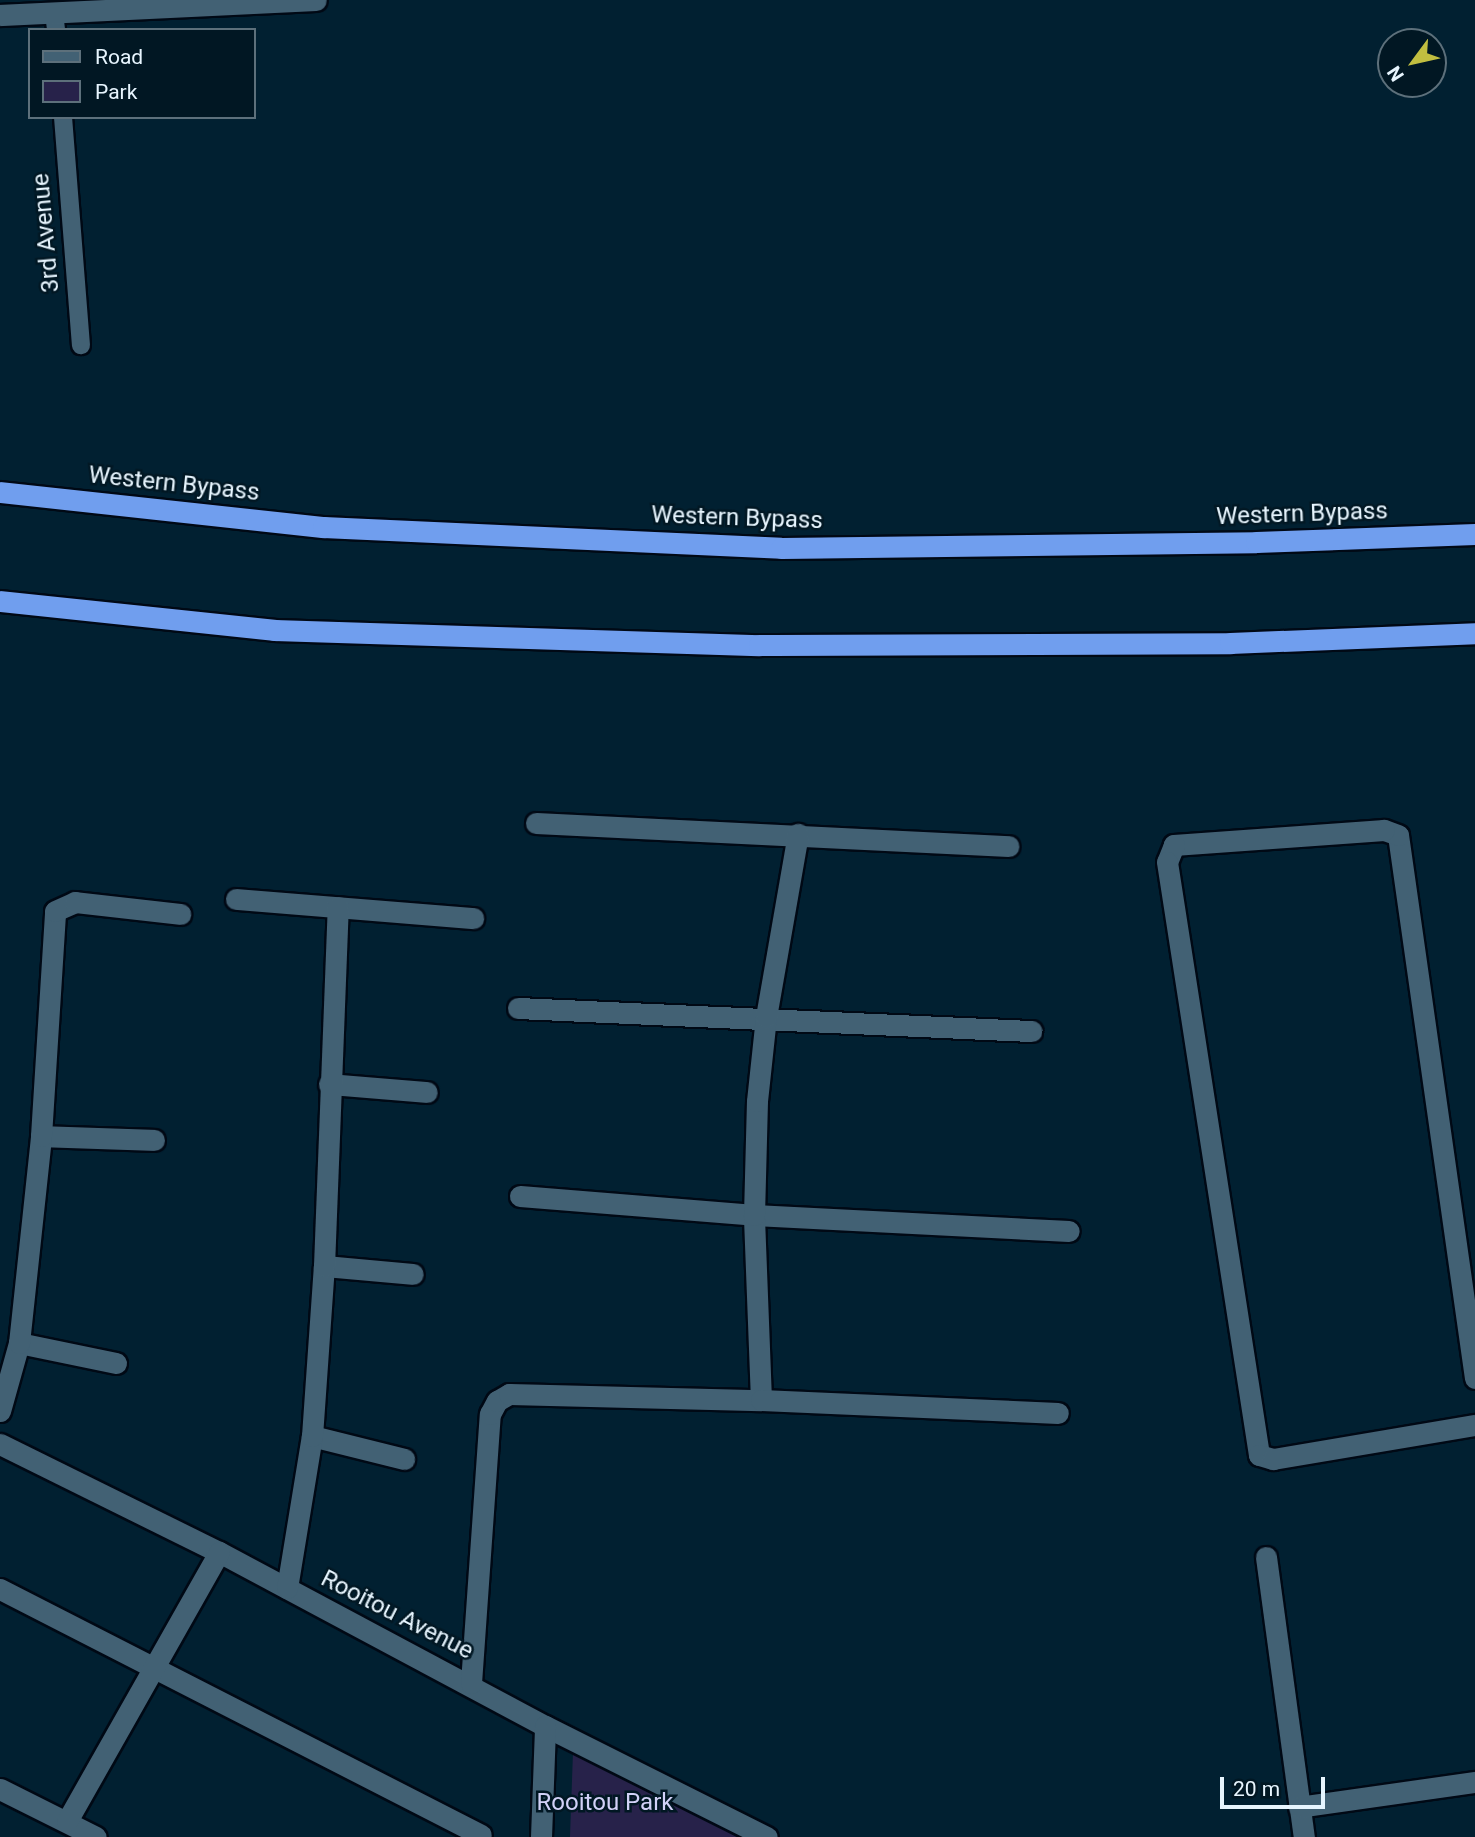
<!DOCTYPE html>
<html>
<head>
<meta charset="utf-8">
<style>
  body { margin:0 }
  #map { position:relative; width:1475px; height:1837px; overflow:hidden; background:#012031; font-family:Roboto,sans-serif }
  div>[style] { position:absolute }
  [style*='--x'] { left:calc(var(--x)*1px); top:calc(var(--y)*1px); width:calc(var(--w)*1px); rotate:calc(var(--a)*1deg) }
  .green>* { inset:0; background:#27224a }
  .roads { filter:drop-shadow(2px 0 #000915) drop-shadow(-2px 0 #000915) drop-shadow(0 2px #000915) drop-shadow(0 -2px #000915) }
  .service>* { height:18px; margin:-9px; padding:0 9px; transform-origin:9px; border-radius:9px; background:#426174 }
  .minor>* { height:21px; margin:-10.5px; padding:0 10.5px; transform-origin:10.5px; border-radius:10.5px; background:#426174 }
  .motorway>* { height:21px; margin:-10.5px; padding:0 10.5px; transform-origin:10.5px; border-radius:10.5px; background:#709eee }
  span { translate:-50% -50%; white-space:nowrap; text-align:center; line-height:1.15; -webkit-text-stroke:5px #011723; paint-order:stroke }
  .street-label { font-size:24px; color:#e7f5fe }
  .park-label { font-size:24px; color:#d2d1f7 }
  .legend { position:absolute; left:28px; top:28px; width:228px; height:91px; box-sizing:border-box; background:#011723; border:2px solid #5d707b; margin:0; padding:9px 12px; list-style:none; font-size:21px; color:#e7f5fe }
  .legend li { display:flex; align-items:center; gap:14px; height:35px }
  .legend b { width:35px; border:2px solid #5d707b }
  .north { position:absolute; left:1377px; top:28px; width:70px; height:70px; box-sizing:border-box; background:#011723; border:2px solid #5d707b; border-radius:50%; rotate:237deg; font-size:19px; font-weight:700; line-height:28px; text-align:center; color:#e7f5fe }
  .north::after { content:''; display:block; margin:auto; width:24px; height:32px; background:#c1be40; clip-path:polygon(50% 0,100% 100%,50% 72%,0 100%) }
  .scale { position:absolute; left:1220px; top:1777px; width:105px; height:32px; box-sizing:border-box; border:4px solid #e7f5fe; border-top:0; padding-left:9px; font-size:21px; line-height:24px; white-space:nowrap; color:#e7f5fe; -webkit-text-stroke:5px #011723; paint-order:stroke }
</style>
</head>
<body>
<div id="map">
  <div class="green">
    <div style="clip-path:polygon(573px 1752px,762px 1837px,570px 1837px)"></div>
  </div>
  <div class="roads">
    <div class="service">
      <div style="--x:54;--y:13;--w:17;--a:83"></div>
      <div style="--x:63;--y:117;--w:229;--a:85.5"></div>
    </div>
    <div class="minor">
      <div style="--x:0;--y:15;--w:316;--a:-2.7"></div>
      <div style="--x:536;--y:823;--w:473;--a:2.8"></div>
      <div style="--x:236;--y:899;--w:238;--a:4.6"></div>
      <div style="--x:518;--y:1008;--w:514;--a:2.57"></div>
      <div style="--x:329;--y:1084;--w:98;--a:4.7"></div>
      <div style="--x:41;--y:1136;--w:113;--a:2"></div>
      <div style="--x:520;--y:1196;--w:235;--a:4.6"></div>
      <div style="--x:754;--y:1215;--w:315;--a:2.9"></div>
      <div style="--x:324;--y:1266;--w:89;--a:5.1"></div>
      <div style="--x:19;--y:1343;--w:99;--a:11.7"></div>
      <div style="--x:1475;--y:1378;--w:548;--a:-98.07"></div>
      <div style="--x:1398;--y:835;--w:15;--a:-160"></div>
      <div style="--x:1384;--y:830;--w:211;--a:175.9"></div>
      <div style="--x:1174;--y:845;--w:18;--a:112"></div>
      <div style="--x:1167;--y:862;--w:600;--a:81.18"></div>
      <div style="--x:1259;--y:1455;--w:15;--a:16"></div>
      <div style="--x:1273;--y:1459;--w:205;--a:-9.6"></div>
      <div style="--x:761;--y:1400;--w:185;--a:-92.2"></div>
      <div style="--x:754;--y:1215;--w:114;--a:-88.5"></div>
      <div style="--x:757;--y:1101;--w:84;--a:-83.9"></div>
      <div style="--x:766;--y:1017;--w:186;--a:-80.1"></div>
      <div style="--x:0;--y:1411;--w:71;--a:-74.4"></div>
      <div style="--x:19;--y:1343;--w:208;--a:-83.9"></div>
      <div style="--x:41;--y:1136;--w:225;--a:-86.4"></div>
      <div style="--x:55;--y:911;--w:22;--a:-24"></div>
      <div style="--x:75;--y:902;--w:106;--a:6.5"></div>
      <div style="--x:312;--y:1436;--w:95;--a:14"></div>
      <div style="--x:0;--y:1444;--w:244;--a:26.3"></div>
      <div style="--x:219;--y:1552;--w:370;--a:28.1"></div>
      <div style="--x:545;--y:1726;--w:248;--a:26.6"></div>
      <div style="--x:1266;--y:1557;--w:283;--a:82.3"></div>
      <div style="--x:287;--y:1588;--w:154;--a:-80.7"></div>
      <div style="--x:312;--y:1436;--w:170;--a:-86"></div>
      <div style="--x:324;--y:1266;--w:359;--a:-87.8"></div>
      <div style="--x:0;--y:1589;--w:540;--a:27.09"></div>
      <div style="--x:471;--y:1683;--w:270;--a:-86"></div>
      <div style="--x:490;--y:1414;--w:15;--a:-62"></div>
      <div style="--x:497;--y:1401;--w:14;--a:-30"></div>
      <div style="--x:509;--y:1394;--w:252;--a:1.4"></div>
      <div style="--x:761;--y:1400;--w:297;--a:2.5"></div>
      <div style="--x:0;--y:1789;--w:107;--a:26.6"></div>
      <div style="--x:1299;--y:1807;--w:178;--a:-8.1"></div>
      <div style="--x:67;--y:1821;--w:309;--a:-60.5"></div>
      <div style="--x:541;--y:1837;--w:111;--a:-87.9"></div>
    </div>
    <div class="motorway">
      <div style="--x:0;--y:492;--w:325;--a:6.2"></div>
      <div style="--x:323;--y:527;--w:458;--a:2.6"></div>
      <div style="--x:781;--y:548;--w:475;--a:-0.7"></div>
      <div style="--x:1256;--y:542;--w:219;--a:-2.1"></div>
      <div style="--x:0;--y:601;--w:276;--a:6"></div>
      <div style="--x:274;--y:630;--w:485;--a:1.8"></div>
      <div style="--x:759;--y:645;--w:471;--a:-0.2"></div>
      <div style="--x:1230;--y:643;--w:245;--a:-2.3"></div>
    </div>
  </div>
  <div class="street-label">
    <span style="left:46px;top:233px;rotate:-95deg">3rd Avenue</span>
    <span style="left:174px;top:484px;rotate:6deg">Western Bypass</span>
    <span style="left:1302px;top:514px;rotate:-2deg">Western Bypass</span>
    <span style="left:737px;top:518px;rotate:2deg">Western Bypass</span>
    <span style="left:397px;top:1615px;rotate:27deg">Rooitou Avenue</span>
  </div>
  <div class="park-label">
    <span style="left:605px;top:1803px">Rooitou Park</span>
  </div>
  <ul class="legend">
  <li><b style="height:9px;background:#426174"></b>Road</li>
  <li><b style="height:19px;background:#27224a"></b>Park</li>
  </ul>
  <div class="north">N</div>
  <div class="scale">20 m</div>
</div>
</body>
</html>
